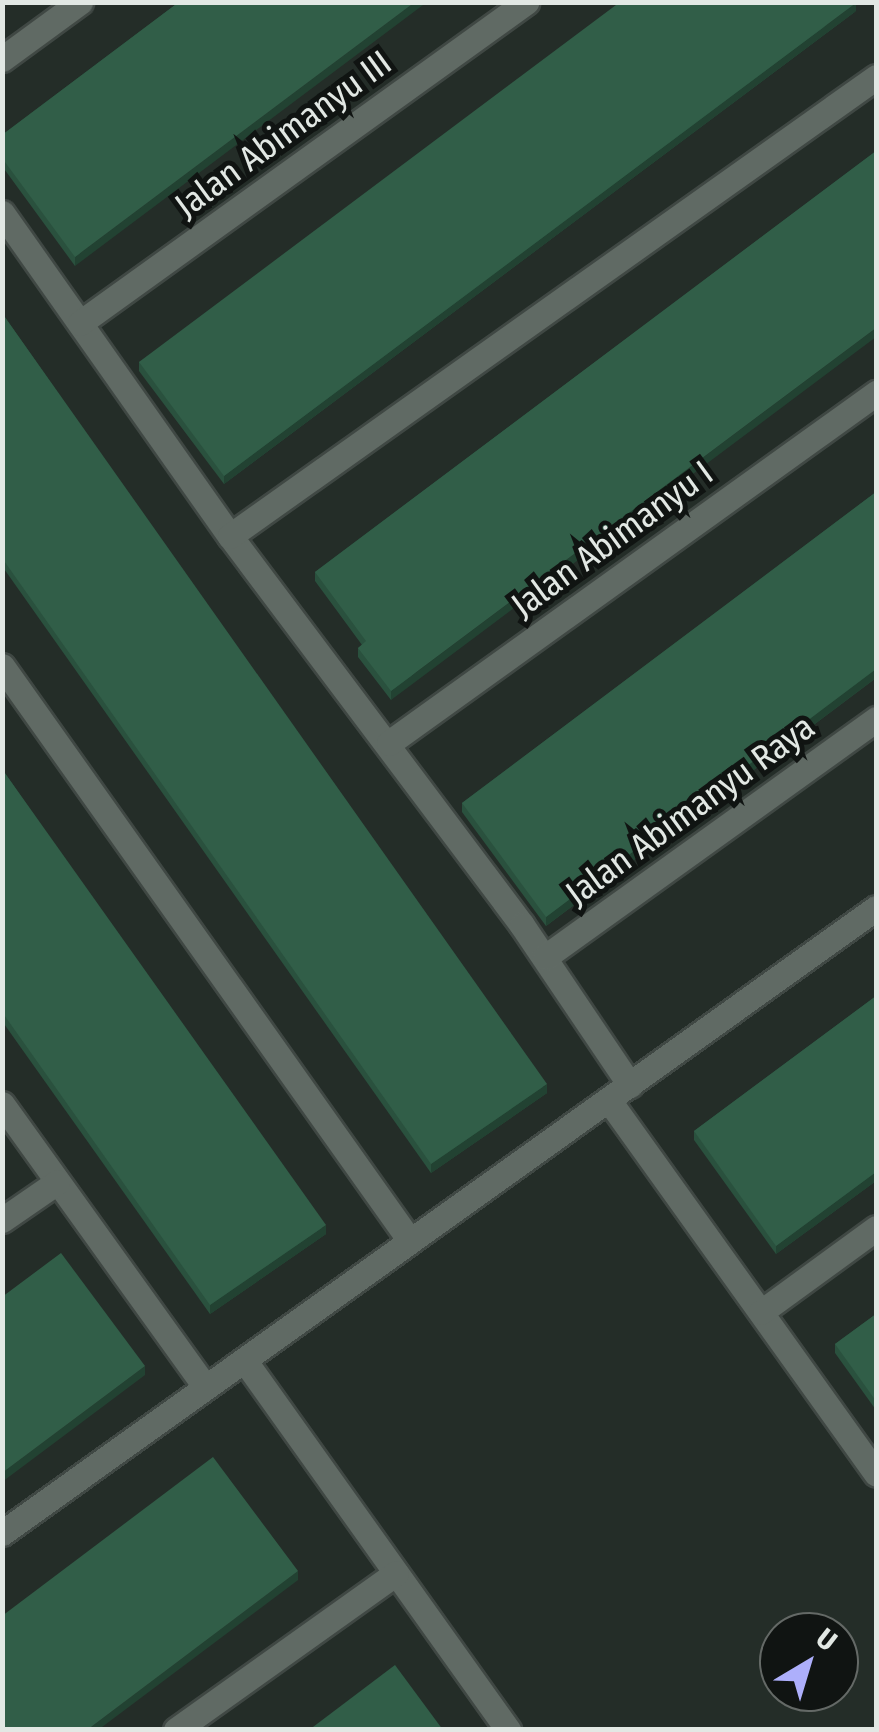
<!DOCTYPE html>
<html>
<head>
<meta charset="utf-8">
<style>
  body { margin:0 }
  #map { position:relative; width:879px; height:1732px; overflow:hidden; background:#242d28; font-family:"Fira Sans Condensed",sans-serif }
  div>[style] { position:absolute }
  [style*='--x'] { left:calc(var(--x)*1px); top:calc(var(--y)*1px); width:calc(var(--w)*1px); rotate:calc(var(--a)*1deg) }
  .roads { filter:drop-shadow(2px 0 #404844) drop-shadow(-2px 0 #404844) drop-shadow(0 2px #404844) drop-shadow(0 -2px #404844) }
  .minor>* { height:25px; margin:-12.5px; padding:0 12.5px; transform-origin:12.5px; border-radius:12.5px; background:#606a64 }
  .wall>* { inset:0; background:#2a513e }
  .shaded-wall>* { inset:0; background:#224232 }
  .building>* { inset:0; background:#315e48 }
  span { translate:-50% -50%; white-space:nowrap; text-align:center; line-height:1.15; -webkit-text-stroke:10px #101412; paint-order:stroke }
  .street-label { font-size:35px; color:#e2e8e4 }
  .frame { position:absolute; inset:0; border:5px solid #e2e8e4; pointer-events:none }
  .north { position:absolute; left:759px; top:1612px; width:100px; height:100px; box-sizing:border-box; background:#101412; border:2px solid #646966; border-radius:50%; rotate:38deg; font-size:28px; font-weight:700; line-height:40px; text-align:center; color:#e2e8e4 }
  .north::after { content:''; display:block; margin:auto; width:35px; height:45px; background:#adaffb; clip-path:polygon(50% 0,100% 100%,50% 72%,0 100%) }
</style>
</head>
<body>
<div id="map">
  <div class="roads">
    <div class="minor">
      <div style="--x:2;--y:59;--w:97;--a:-36.2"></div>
      <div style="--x:2;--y:213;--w:395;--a:54.8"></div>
      <div style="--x:230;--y:536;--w:486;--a:53.1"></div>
      <div style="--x:522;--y:925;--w:193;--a:56"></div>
      <div style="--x:80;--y:323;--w:550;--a:-35.74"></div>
      <div style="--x:230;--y:536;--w:792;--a:-35.39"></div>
      <div style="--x:2;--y:666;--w:701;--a:54.63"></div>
      <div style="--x:389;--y:743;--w:600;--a:-35.7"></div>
      <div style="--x:545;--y:957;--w:408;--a:-35.7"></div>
      <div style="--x:610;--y:1102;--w:457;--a:54.4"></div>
      <div style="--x:2;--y:1104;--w:347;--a:54.3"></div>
      <div style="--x:2;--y:1220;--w:67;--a:-34.6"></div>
      <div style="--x:761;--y:1312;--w:142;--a:-36.1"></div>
      <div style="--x:247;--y:1364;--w:450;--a:54.5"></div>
      <div style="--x:2;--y:1533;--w:1074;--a:-35.57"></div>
      <div style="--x:176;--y:1730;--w:270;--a:-35.5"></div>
    </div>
  </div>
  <div class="wall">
    <div style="clip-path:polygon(179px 2px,75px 266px,2px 166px,2px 135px)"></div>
    <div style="clip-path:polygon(856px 11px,224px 484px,139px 371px,139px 362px)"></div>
    <div style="clip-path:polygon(876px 151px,391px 700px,358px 657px,358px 648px,362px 645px,315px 581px,315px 572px)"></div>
    <div style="clip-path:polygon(2px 313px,547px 1093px,431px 1173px,2px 566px)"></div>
    <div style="clip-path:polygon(876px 492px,876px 678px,546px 926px,462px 812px,462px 803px)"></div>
    <div style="clip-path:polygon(2px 769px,326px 1234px,210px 1314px,2px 1021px)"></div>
    <div style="clip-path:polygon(876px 996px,876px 1181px,776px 1254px,694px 1140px,694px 1131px)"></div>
    <div style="clip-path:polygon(876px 1314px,876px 1410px,835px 1353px,835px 1344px)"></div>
  </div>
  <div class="shaded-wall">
    <div style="clip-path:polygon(415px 2px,427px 2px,75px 266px,75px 257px)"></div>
    <div style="clip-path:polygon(856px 3px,856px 11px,224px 484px,224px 476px)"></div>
    <div style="clip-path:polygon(876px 328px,876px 337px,391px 700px,391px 691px)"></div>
    <div style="clip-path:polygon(876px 669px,876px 678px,546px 926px,546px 917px)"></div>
    <div style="clip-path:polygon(547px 1084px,547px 1093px,431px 1173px,431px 1164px)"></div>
    <div style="clip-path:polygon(876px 1172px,876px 1181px,776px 1254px,776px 1246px)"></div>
    <div style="clip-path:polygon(326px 1225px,326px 1234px,210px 1314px,210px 1305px)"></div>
    <div style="clip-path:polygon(145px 1366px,145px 1375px,2px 1482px,2px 1473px)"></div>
    <div style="clip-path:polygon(298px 1571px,298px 1580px,98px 1730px,87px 1730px)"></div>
  </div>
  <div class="building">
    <div style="clip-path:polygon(179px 2px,415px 2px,75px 257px,2px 158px,2px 135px)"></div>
    <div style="clip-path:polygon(620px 2px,856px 3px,224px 476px,139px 362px)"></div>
    <div style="clip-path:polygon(876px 151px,876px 328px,391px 691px,358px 648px,366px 641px,315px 572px)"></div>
    <div style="clip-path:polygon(2px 313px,547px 1084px,431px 1164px,2px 558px)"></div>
    <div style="clip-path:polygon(876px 492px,876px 669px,546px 917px,462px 803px)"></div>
    <div style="clip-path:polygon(2px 769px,326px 1225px,210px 1305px,2px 1012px)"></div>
    <div style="clip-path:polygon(876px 996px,876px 1172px,776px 1246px,694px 1131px)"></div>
    <div style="clip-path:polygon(61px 1253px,145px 1366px,2px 1473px,2px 1297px)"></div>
    <div style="clip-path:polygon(876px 1314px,876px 1401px,835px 1344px)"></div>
    <div style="clip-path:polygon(213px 1457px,298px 1571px,87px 1730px,2px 1730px,2px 1616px)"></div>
    <div style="clip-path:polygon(395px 1665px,443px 1730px,309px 1730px)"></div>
  </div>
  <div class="street-label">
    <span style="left:283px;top:134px;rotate:-36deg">Jalan Abimanyu III</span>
    <span style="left:612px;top:539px;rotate:-36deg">Jalan Abimanyu I</span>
    <span style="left:690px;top:810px;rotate:-36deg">Jalan Abimanyu Raya</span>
  </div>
  <div class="frame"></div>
  <div class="north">U</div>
</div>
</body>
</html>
